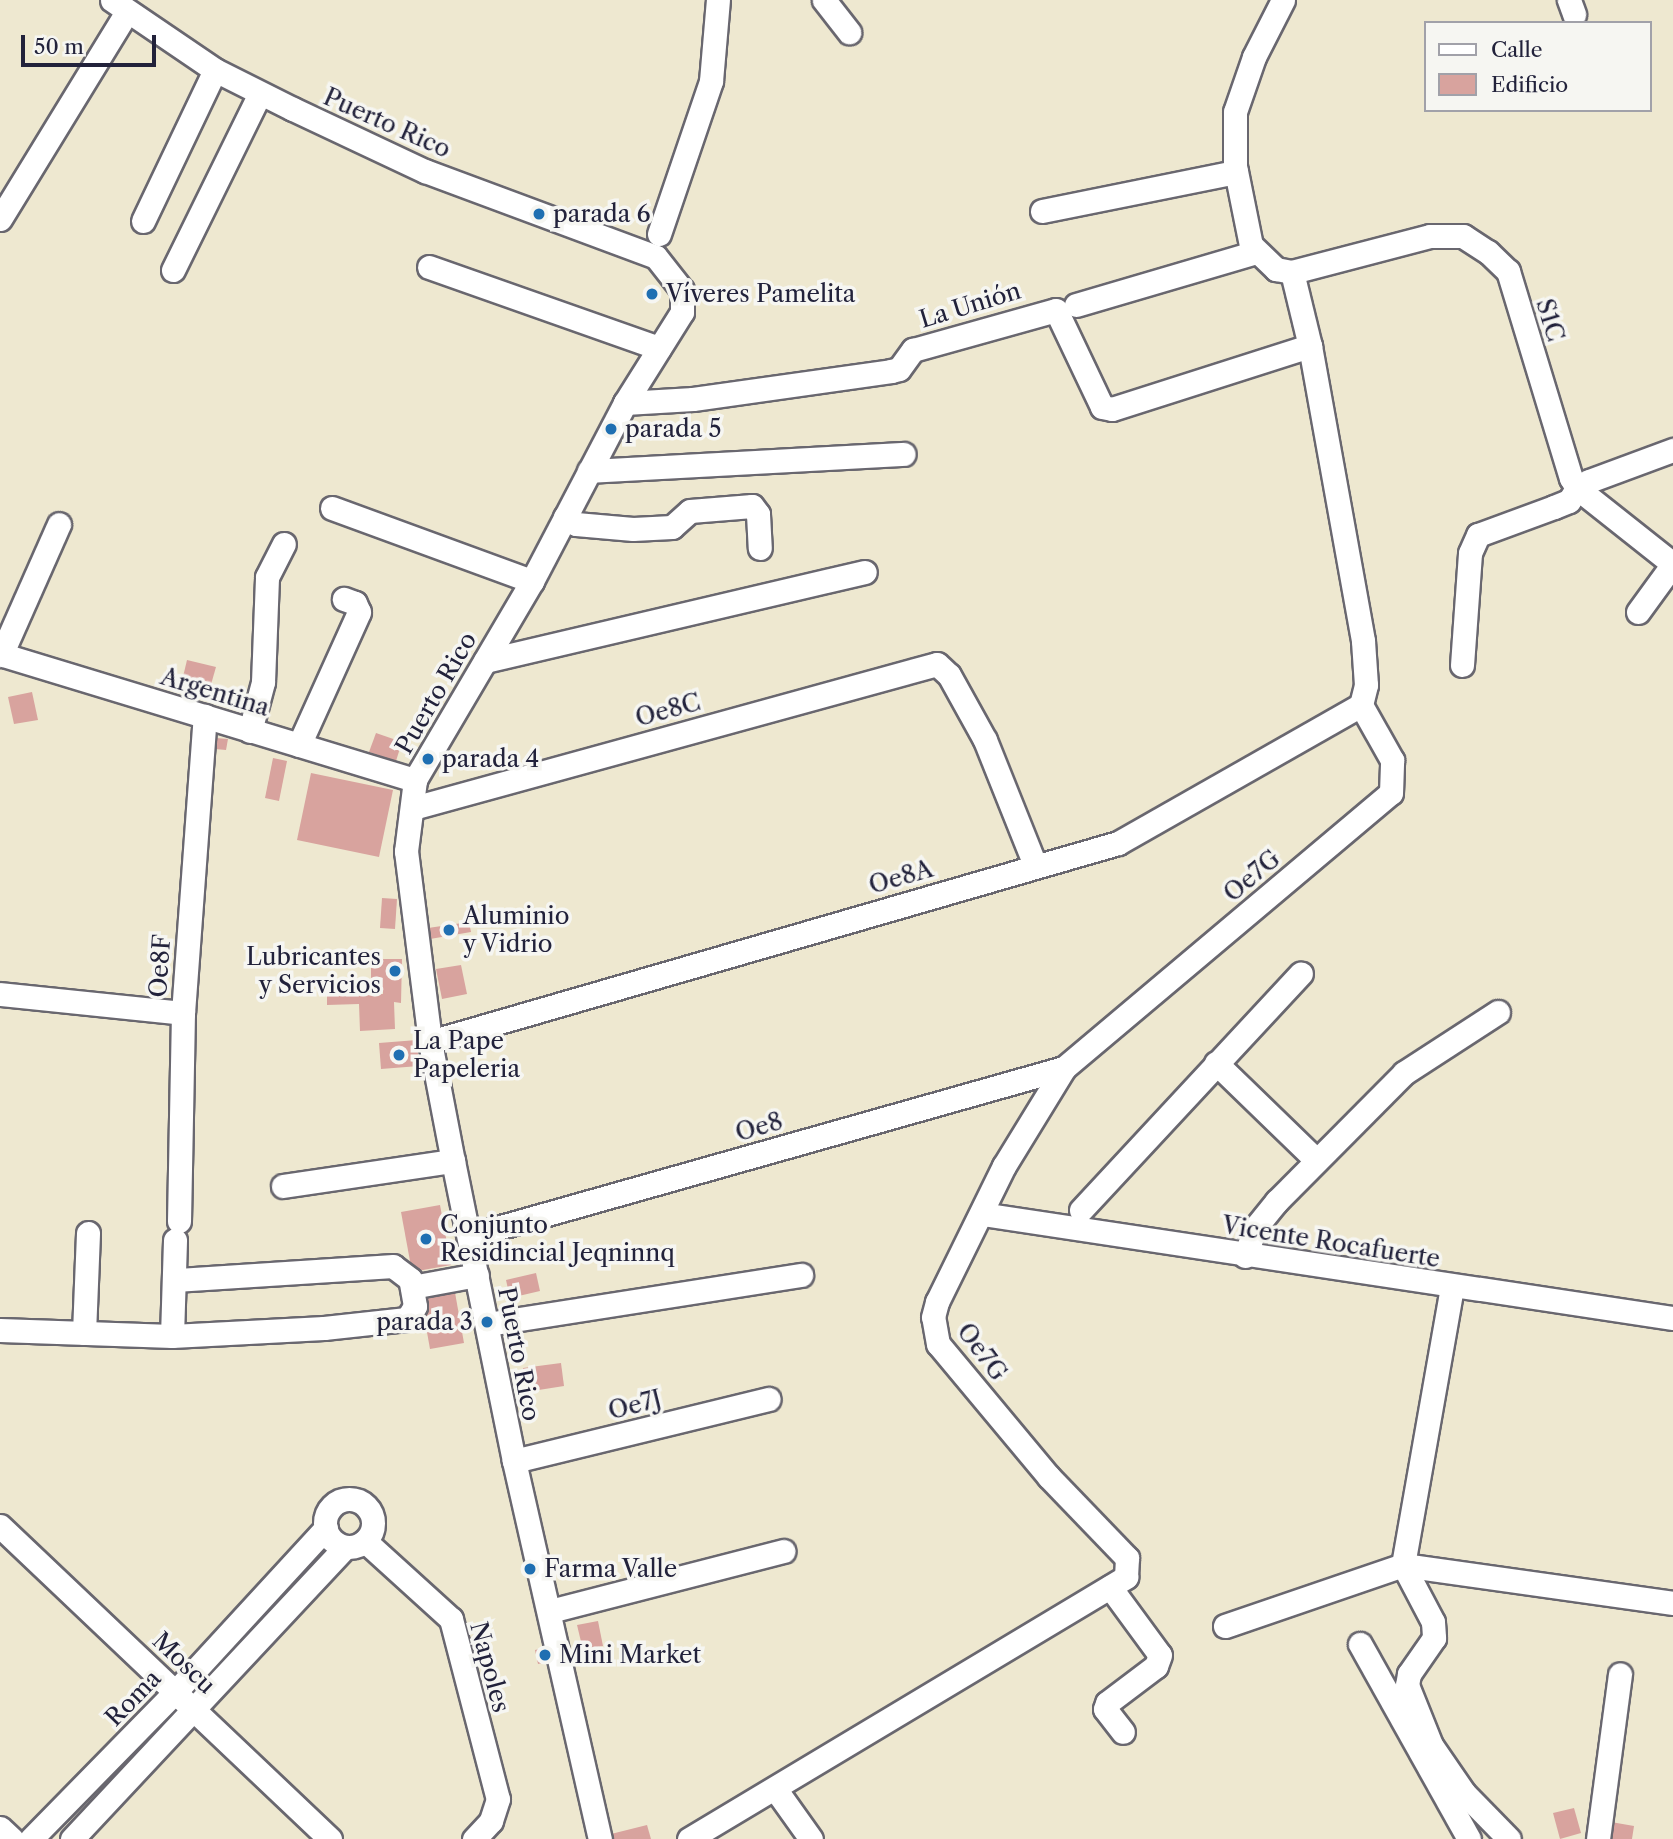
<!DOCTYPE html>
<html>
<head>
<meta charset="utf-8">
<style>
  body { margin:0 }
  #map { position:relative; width:1673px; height:1839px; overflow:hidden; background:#eee8d0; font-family:"Libre Caslon Text",serif }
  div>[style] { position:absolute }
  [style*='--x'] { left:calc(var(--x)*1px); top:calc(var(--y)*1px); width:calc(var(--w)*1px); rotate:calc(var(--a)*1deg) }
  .building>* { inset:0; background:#d8a39e }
  .roads { filter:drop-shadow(2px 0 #69676f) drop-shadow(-2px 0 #69676f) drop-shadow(0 2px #69676f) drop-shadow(0 -2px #69676f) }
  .minor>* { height:23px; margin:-11.5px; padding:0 11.5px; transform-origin:11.5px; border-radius:11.5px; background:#fff }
  .minor>.ring { margin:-11.5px; padding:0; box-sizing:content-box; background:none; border:23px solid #fff; border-radius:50% }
  .dots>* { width:19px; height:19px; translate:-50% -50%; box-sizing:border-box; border:4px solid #f6f6f2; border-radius:50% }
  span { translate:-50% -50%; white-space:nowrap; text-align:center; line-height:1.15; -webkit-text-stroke:7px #f6f6f2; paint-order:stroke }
  .street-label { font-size:24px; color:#22223b }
  .poi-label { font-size:24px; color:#22223b }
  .left { translate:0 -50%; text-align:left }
  .right { translate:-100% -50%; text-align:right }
  .legend { position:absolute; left:1424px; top:21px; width:228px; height:91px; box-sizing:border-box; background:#f6f6f2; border:2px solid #a1a1a9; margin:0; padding:9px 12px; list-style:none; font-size:21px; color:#22223b }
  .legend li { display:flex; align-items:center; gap:14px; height:35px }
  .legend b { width:35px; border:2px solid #a1a1a9 }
  .scale { position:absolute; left:21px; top:35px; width:135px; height:32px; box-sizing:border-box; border:4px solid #22223b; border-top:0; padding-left:9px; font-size:21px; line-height:24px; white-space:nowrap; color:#22223b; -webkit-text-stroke:5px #f6f6f2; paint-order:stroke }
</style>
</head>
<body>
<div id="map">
  <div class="building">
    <div style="clip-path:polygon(187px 660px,216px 667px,210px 688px,182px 681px)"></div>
    <div style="clip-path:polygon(32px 692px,38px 720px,14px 724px,8px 697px)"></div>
    <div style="clip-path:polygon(376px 733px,402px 742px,396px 761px,369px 752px)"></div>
    <div style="clip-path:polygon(216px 738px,228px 739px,226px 750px,215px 749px)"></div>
    <div style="clip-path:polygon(273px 758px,287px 761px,279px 801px,265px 798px)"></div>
    <div style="clip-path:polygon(311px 773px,393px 790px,379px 857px,297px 840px)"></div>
    <div style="clip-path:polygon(382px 898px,397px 899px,395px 929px,380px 928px)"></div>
    <div style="clip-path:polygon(469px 922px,471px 932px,430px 939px,428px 928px)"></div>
    <div style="clip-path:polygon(371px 959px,402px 959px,401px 1003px,394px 1002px,395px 1029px,360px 1031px,359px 1004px,327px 1005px,327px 995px,383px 994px,383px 987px,371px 987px)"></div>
    <div style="clip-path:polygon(461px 965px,467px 994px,442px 999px,436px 969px)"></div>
    <div style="clip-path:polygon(417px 1040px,419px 1066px,381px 1069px,379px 1043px)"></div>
    <div style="clip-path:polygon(440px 1205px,451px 1265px,412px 1272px,401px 1212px)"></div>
    <div style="clip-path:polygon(536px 1273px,540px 1291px,510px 1298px,506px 1280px)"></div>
    <div style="clip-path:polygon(454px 1287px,464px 1343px,430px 1349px,420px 1293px)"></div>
    <div style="clip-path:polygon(561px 1363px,564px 1386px,526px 1392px,523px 1368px)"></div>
    <div style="clip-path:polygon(598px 1621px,603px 1646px,583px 1650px,577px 1625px)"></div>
    <div style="clip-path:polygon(553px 1646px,555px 1660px,538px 1664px,535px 1650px)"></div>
    <div style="clip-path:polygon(1574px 1808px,1581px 1833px,1560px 1839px,1553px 1813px)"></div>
    <div style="clip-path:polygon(1611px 1822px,1634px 1826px,1632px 1839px,1608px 1839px)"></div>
    <div style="clip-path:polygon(647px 1825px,651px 1839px,612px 1839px,611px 1834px)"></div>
  </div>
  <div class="roads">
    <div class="minor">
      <div style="--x:112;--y:0;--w:125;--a:34.2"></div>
      <div style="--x:215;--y:70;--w:87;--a:26.6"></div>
      <div style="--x:293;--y:109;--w:146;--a:25.2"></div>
      <div style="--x:425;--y:171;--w:246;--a:20.4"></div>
      <div style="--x:656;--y:257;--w:42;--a:51.8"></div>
      <div style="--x:682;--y:290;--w:22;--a:90"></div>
      <div style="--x:682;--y:312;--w:107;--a:122.1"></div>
      <div style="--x:625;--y:403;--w:201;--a:117.6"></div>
      <div style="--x:532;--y:581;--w:231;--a:120.5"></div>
      <div style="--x:415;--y:780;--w:72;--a:97.2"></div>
      <div style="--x:406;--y:851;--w:193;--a:82.8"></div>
      <div style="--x:430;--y:1042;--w:121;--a:79.1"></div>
      <div style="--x:453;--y:1161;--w:306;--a:78.5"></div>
      <div style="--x:514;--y:1461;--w:388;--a:77.2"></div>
      <div style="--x:824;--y:0;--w:41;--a:52"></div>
      <div style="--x:1283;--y:0;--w:64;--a:117"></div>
      <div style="--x:1254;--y:57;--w:58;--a:109.1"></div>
      <div style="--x:1235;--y:112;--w:54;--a:90"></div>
      <div style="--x:1235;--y:166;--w:81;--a:78.6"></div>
      <div style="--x:1251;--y:245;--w:35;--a:44"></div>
      <div style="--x:1276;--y:269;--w:16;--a:11"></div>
      <div style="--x:1292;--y:272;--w:143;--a:-14.6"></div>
      <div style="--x:1430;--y:236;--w:33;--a:0"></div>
      <div style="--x:1463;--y:236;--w:30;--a:33"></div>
      <div style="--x:1488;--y:252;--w:28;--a:44"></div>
      <div style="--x:1508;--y:271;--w:216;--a:73.1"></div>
      <div style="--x:1571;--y:478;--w:12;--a:59"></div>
      <div style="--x:1577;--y:488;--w:122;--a:38.4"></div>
      <div style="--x:1569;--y:0;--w:15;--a:70"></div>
      <div style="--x:1042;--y:211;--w:198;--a:-11.4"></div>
      <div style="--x:0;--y:219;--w:243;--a:-58.5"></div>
      <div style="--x:143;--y:221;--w:167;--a:-64.5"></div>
      <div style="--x:659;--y:234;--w:162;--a:-71.2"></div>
      <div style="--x:711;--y:81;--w:81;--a:-85.1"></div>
      <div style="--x:429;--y:267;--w:244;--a:19.4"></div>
      <div style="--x:173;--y:270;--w:197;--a:-63.8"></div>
      <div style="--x:1076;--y:305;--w:188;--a:-16.4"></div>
      <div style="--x:1310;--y:346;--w:300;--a:79.8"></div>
      <div style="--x:1363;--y:641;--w:44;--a:86.1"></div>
      <div style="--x:1366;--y:685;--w:21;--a:104"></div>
      <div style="--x:625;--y:403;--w:68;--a:-3.4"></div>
      <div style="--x:693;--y:399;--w:200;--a:-8"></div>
      <div style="--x:891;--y:371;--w:8;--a:-14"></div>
      <div style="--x:899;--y:369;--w:24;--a:-54"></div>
      <div style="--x:913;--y:350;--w:148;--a:-15.6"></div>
      <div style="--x:1056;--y:310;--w:107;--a:64.6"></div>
      <div style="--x:1102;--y:407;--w:10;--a:11"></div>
      <div style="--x:1112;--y:409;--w:208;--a:-17.7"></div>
      <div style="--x:1310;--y:346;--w:76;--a:-103.7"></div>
      <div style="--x:589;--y:471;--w:315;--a:-3.1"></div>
      <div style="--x:332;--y:508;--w:213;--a:20.1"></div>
      <div style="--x:565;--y:517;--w:13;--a:32"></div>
      <div style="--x:576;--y:524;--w:57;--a:5"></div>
      <div style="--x:633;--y:529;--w:39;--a:-3"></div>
      <div style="--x:672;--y:527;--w:24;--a:-42"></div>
      <div style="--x:690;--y:511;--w:62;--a:-4.6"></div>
      <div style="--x:752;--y:506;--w:10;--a:53"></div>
      <div style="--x:758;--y:514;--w:34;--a:87"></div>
      <div style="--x:1638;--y:612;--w:59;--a:-53.9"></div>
      <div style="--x:0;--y:654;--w:434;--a:16.9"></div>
      <div style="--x:1;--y:655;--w:143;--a:-66.1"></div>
      <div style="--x:485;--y:661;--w:390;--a:-13.2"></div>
      <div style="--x:1462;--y:665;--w:112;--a:-85.9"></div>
      <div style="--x:1470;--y:553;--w:20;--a:-66"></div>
      <div style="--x:1478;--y:535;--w:81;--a:-20.2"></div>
      <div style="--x:1554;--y:507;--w:16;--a:-22"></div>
      <div style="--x:1569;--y:501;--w:15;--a:-58"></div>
      <div style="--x:1577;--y:488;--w:14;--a:-30"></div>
      <div style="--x:1589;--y:481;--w:90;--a:-20.3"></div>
      <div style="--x:250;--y:731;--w:51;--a:-75.1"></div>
      <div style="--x:263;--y:682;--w:105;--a:-87.8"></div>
      <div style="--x:267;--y:577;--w:37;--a:-63"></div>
      <div style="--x:299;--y:745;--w:146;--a:-65.7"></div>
      <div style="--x:359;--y:612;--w:10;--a:-114"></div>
      <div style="--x:355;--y:603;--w:12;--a:-160"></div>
      <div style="--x:413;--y:808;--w:543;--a:-15.37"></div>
      <div style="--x:937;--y:664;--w:16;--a:43"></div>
      <div style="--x:949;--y:675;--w:74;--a:61"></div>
      <div style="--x:985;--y:740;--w:135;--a:68.2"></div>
      <div style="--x:0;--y:994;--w:184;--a:5.9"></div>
      <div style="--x:430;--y:1042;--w:716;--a:-16.13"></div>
      <div style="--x:1118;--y:843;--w:279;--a:-29.6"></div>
      <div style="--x:1216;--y:1063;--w:139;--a:44.1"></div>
      <div style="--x:283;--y:1186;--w:172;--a:-8.4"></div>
      <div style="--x:1081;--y:1210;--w:323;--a:-47.1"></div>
      <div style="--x:982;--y:1214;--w:699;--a:8.56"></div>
      <div style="--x:179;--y:1221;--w:208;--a:-88.9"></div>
      <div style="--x:183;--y:1013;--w:298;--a:-85.8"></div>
      <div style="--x:469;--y:1236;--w:618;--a:-15.77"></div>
      <div style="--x:1245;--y:1256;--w:30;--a:-70"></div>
      <div style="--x:1255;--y:1228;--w:35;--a:-51"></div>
      <div style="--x:1277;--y:1201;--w:180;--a:-45.2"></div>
      <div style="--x:1404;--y:1073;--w:112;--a:-33"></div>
      <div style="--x:412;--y:1287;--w:66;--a:-10.5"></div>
      <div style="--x:1452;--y:1287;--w:282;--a:100"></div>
      <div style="--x:1403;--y:1565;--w:64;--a:62.2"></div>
      <div style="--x:1433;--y:1622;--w:16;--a:86"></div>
      <div style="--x:1434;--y:1638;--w:44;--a:124.8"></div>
      <div style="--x:1409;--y:1674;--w:11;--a:100"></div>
      <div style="--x:1407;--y:1685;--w:65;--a:68.2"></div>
      <div style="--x:1431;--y:1745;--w:58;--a:55.5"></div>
      <div style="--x:1464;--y:1793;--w:64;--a:45.6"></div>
      <div style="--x:487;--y:1324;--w:318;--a:-8.9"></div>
      <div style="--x:0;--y:1330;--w:172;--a:2"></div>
      <div style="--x:172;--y:1336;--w:152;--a:-3"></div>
      <div style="--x:324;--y:1328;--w:83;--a:-6.2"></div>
      <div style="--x:407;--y:1319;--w:15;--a:-58"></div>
      <div style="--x:415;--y:1306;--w:27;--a:-100"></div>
      <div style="--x:410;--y:1279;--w:21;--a:-143"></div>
      <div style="--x:393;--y:1266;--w:219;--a:176.3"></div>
      <div style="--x:84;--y:1333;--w:100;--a:-87.7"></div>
      <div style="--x:172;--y:1336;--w:96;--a:-88.2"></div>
      <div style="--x:514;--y:1461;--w:262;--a:-13.7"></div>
      <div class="ring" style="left:325px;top:1499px;width:25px;height:25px"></div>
      <div style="--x:0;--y:1526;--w:455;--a:43.5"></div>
      <div style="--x:365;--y:1541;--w:116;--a:42.2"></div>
      <div style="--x:451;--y:1619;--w:186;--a:75.4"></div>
      <div style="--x:498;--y:1799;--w:23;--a:108"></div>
      <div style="--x:491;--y:1821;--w:25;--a:133"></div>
      <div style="--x:1110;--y:1587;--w:84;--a:53.7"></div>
      <div style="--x:1160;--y:1655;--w:12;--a:110"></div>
      <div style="--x:1156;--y:1666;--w:61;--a:142.9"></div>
      <div style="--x:1107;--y:1703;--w:6;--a:108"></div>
      <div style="--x:1105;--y:1709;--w:29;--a:52"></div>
      <div style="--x:550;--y:1611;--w:241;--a:-14.4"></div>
      <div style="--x:1225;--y:1626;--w:188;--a:-18.9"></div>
      <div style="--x:1403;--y:1565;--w:273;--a:8"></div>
      <div style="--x:1360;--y:1644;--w:223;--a:60.8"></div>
      <div style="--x:776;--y:1790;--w:60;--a:54.5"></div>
      <div style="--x:0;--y:1828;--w:16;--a:43"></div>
      <div style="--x:31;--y:1839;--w:209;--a:-45.6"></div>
      <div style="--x:177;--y:1690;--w:220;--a:-47.4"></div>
      <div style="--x:72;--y:1839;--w:400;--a:-46.9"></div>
      <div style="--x:689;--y:1839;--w:510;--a:-30.94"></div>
      <div style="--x:1126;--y:1577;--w:19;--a:-87"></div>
      <div style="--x:1127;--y:1558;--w:112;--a:-133.9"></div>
      <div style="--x:1049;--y:1477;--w:173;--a:-129.8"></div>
      <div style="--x:938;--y:1344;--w:27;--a:-100"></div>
      <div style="--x:933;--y:1317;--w:16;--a:-75"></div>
      <div style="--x:937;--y:1302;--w:152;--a:-63.8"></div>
      <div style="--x:1004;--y:1166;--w:115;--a:-58.5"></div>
      <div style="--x:1064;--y:1068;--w:427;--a:-40.1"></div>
      <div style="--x:1391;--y:793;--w:33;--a:-88"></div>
      <div style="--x:1392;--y:760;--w:63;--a:-119.4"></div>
      <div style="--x:1598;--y:1839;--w:166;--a:-82.4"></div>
    </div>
  </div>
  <div class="dots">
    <div style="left:539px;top:214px;background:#1f6fb2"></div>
    <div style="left:652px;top:294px;background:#1f6fb2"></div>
    <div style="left:611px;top:429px;background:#1f6fb2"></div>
    <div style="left:428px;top:759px;background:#1f6fb2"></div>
    <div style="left:449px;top:930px;background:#1f6fb2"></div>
    <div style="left:395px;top:971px;background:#1f6fb2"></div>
    <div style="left:399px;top:1055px;background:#1f6fb2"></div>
    <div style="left:426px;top:1239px;background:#1f6fb2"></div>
    <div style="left:487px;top:1322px;background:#1f6fb2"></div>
    <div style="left:530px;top:1569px;background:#1f6fb2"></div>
    <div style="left:545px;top:1655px;background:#1f6fb2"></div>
  </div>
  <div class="street-label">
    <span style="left:387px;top:123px;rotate:24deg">Puerto Rico</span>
    <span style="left:970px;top:305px;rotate:-17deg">La Unión</span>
    <span style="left:1550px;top:320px;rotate:73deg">S1C</span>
    <span style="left:215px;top:692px;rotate:17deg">Argentina</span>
    <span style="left:436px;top:693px;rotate:-60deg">Puerto Rico</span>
    <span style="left:668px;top:710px;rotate:-15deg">Oe8C</span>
    <span style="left:1252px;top:876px;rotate:-40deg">Oe7G</span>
    <span style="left:901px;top:877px;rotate:-16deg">Oe8A</span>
    <span style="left:160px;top:966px;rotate:-86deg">Oe8F</span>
    <span style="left:759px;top:1127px;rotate:-16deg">Oe8</span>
    <span style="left:1331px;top:1242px;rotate:9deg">Vicente Rocafuerte</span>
    <span style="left:982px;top:1352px;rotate:53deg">Oe7G</span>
    <span style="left:519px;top:1354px;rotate:79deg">Puerto Rico</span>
    <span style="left:635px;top:1405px;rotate:-14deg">Oe7J</span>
    <span style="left:184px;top:1663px;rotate:44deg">Moscu</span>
    <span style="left:490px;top:1667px;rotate:75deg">Napoles</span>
    <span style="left:133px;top:1698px;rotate:-46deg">Roma</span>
  </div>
  <div class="poi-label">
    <span class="left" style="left:553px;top:214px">parada 6</span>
    <span class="left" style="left:666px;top:294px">Víveres Pamelita</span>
    <span class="left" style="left:625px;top:429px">parada 5</span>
    <span class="left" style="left:442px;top:759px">parada 4</span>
    <span class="left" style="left:463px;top:930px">Aluminio<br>y Vidrio</span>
    <span class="right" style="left:381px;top:971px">Lubricantes<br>y Servicios</span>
    <span class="left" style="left:413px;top:1055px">La Pape<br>Papeleria</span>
    <span class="left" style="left:440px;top:1239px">Conjunto<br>Residincial Jeqninnq</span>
    <span class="right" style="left:473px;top:1322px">parada 3</span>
    <span class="left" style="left:544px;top:1569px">Farma Valle</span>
    <span class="left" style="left:559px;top:1655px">Mini Market</span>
  </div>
  <ul class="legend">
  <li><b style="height:9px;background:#fff"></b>Calle</li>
  <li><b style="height:19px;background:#d8a39e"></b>Edificio</li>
  </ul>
  <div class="scale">50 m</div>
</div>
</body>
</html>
